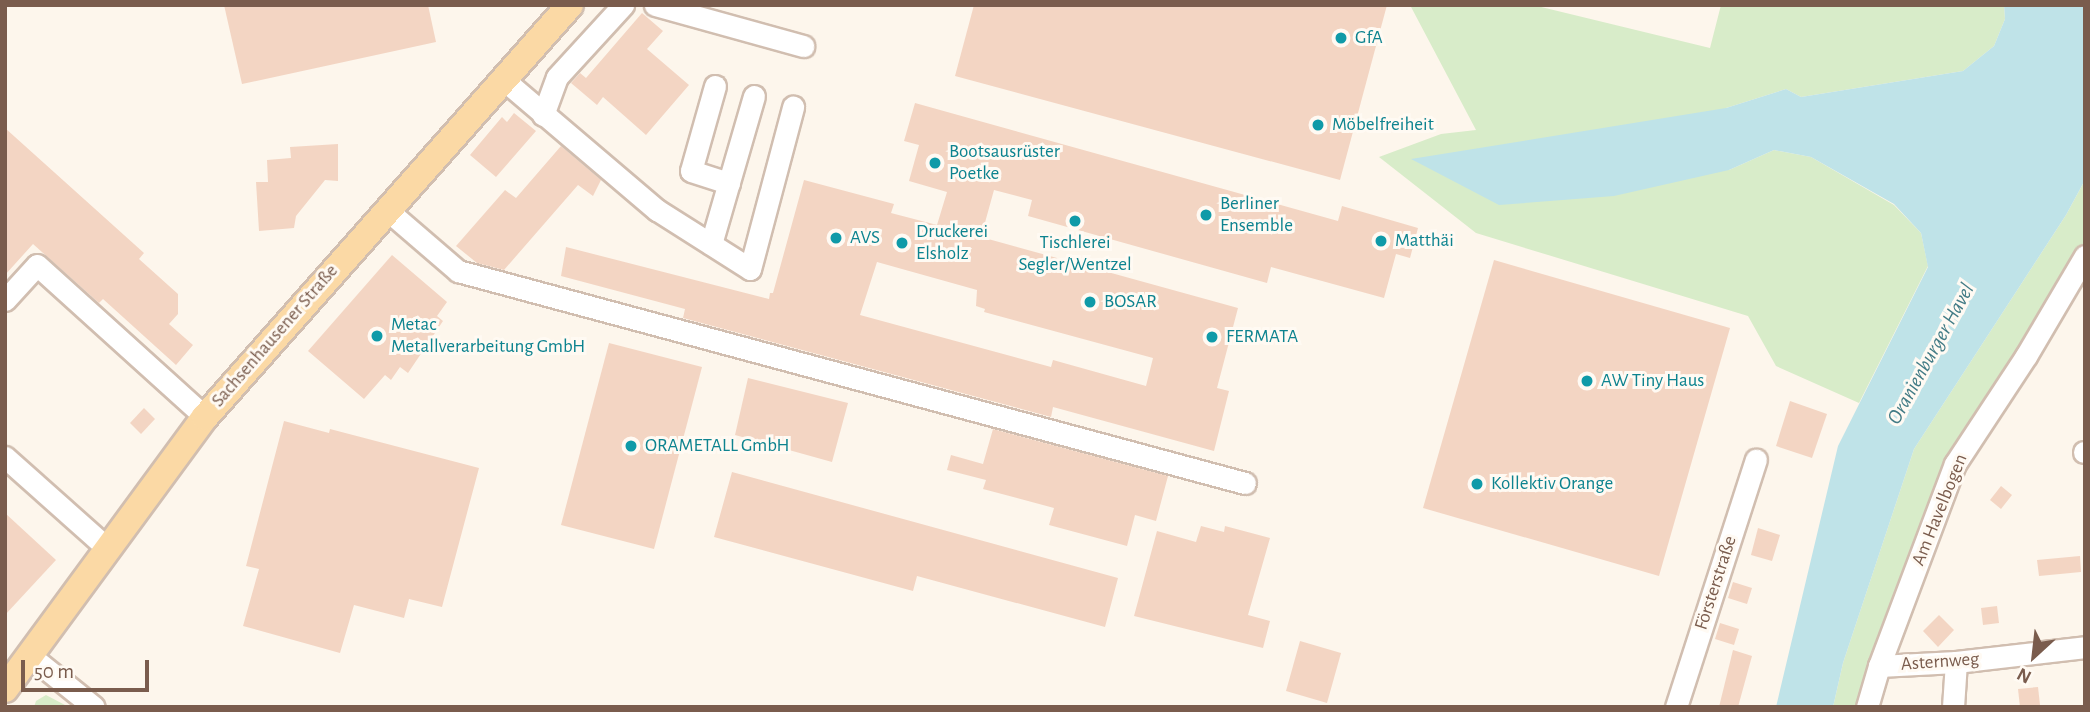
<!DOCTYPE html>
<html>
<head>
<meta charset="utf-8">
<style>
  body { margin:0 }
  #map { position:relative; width:2090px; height:712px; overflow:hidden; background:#fdf6ec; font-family:"Alegreya Sans",sans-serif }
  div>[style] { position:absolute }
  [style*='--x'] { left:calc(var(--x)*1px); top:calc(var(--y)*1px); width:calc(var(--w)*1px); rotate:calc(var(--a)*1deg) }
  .green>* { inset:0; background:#d8ecc9 }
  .water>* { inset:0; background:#bfe3e8 }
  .building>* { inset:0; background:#f3d5c3 }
  .roads { filter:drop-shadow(2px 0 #d1beb0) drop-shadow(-2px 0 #d1beb0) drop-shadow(0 2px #d1beb0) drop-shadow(0 -2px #d1beb0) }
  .minor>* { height:21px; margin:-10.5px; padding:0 10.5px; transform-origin:10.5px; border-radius:10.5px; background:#fff }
  .major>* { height:26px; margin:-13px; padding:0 13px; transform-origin:13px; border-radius:13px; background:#fbd9a5 }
  .dots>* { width:19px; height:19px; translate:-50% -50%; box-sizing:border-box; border:4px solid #fffaf3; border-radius:50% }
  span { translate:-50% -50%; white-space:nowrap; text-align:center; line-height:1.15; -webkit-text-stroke:6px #fffaf3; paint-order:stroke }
  .culture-label { font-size:19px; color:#0d838f }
  .left { translate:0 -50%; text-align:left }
  .street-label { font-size:19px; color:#7a5c4d }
  .water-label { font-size:21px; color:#437c86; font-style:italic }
  .frame { position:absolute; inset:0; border:7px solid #7a5c4d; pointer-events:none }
  .north { position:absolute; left:1999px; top:621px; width:70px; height:70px; -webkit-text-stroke:5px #fffaf3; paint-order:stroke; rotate:207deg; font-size:19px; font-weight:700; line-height:28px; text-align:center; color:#7a5c4d }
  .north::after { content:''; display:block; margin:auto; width:24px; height:32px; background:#7a5c4d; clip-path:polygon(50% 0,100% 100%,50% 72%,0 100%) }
  .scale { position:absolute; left:21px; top:660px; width:128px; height:32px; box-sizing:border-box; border:4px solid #7a5c4d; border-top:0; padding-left:9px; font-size:21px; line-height:24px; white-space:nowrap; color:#7a5c4d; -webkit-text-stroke:5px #fffaf3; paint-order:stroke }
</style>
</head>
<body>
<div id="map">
  <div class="green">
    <div style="clip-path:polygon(1410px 5px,1533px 5px,1710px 48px,1721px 5px,2004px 5px,2005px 19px,1994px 46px,1963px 71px,1801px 97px,1786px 89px,1726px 108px,1729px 170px,1774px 150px,1811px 157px,1894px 205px,1921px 233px,1928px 266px,1859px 403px,1776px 366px,1748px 316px,1476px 233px,1379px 157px,1441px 134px,1476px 130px)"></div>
    <div style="clip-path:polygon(2085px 180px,2085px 256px,1978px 426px,1867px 707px,1833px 707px,1843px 663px,1914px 449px,2066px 215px)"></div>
    <div style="clip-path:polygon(46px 695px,65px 705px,66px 707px,34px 707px,36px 701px)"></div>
  </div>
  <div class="water">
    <div style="clip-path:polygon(2004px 5px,2085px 5px,2085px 180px,2066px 215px,1914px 449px,1843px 663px,1833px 707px,1776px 707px,1838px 446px,1928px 267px,1921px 233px,1894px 204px,1811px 157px,1774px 150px,1729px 170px,1614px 196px,1499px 205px,1411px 159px,1726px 108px,1786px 89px,1801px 97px,1963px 71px,1994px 46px,2005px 19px)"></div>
  </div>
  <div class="building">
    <div style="clip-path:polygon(224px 5px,428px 5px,436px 42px,242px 84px)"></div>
    <div style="clip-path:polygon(974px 5px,1387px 5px,1340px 180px,955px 76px)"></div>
    <div style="clip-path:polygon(642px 13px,663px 31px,647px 49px,689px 85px,646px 135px,603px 97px,597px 105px,571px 83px,580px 73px,586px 78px)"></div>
    <div style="clip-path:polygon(evenodd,915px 103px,1338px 221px,1342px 206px,1418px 228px,1410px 258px,1396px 254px,1384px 298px,1271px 267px,1267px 283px,1028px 216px,1032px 200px,994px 190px,981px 237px,1238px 308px,1217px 388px,1229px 391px,1214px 451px,1053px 407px,1051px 417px,683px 318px,685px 309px,561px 276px,566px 247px,769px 299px,770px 293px,773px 293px,804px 180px,894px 204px,891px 213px,937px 225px,947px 192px,909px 181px,919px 145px,904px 141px,915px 103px,877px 262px,977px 290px,976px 306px,985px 309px,984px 312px,1153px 358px,1146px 386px,1053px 360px,1051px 367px,860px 315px,877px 262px)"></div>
    <div style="clip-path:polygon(514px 113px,536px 131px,496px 177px,470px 155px,502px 117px,507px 122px)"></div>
    <div style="clip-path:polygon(5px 128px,144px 253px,139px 259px,178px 294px,178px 314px,169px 324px,193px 345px,176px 365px,103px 299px,99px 303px,33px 244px,5px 275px)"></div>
    <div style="clip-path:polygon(338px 144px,338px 181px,325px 180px,296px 216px,294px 228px,259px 231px,256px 182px,268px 182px,267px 160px,291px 158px,290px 147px)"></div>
    <div style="clip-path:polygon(561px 146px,601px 180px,593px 196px,578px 185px,504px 270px,477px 263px,456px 246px,505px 190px,516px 198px)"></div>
    <div style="clip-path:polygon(392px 255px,447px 302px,437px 316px,443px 321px,408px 373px,400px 367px,391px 380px,385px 375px,364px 399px,308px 351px)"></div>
    <div style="clip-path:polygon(1494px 260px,1730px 328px,1659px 576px,1423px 508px)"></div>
    <div style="clip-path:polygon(609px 343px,702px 367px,654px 549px,561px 525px)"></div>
    <div style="clip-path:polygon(748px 378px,848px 403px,832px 462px,735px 435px)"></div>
    <div style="clip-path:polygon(1790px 401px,1827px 414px,1812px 458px,1776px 446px)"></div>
    <div style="clip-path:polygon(144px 408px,155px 419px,141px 434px,130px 423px)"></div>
    <div style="clip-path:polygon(284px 421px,329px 433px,330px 429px,479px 468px,442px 607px,409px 599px,404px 618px,354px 605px,340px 653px,243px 626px,259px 569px,246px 566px)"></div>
    <div style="clip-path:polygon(993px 429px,1168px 476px,1156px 521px,1135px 515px,1127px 546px,1049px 525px,1054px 508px,983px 489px,986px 480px,947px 470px,951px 455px,983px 464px)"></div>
    <div style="clip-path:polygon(732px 472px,1118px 578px,1105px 627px,917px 576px,913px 591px,714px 537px)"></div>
    <div style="clip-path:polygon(2001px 486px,2012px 495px,2001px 509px,1990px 500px)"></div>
    <div style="clip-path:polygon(5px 513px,56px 560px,5px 615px)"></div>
    <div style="clip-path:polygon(1201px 526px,1224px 532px,1225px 526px,1270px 538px,1248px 615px,1270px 621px,1263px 648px,1134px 616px,1157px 531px,1196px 542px)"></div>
    <div style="clip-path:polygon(1758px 528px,1780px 535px,1772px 561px,1751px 555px)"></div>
    <div style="clip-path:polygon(2080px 556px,2081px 572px,2039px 576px,2037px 560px)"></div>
    <div style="clip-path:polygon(1733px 582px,1752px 588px,1747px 604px,1728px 598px)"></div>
    <div style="clip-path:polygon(1997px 606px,1999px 623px,1983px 625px,1981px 608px)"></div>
    <div style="clip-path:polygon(1939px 615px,1954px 630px,1938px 647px,1923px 631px)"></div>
    <div style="clip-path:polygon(1720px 623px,1739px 629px,1734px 645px,1715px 639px)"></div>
    <div style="clip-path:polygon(1300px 641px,1341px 653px,1327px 703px,1286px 691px)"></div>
    <div style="clip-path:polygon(1733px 650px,1752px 656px,1738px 707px,1719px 707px)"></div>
    <div style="clip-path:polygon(2038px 687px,2040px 705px,2020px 707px,2018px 689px)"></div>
  </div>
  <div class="roads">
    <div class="minor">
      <div style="--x:655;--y:5;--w:154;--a:15.5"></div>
      <div style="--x:504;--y:80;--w:201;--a:40.4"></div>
      <div style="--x:657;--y:210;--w:110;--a:32.4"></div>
      <div style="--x:750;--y:269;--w:168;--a:-75.1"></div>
      <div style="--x:715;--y:86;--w:88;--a:105.8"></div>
      <div style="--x:691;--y:171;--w:40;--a:18"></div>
      <div style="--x:543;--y:115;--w:40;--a:-69.8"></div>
      <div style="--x:557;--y:77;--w:98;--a:-47.5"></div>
      <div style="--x:387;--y:210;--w:94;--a:40.7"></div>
      <div style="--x:458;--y:271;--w:815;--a:15.08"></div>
      <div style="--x:711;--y:244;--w:154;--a:-73.8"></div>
      <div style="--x:5;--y:300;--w:47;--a:-47.6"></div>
      <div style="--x:37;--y:265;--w:227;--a:42.1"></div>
      <div style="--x:2084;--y:452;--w:1;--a:0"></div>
      <div style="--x:5;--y:457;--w:135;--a:41.7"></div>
      <div style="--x:29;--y:655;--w:83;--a:38.7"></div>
      <div style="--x:1879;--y:666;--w:77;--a:-3"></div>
      <div style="--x:1956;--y:662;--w:130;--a:-6.6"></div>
      <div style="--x:1676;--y:707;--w:260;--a:-72.1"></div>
      <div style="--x:1867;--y:707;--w:43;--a:-73.7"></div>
      <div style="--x:1879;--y:666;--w:216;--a:-69.4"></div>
      <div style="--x:1955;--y:464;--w:129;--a:-56.7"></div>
      <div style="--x:2026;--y:356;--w:116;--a:-59.5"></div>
      <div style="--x:1953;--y:707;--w:45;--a:-86.2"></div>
    </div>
    <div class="major">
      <div style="--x:5;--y:689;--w:338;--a:-53.7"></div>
      <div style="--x:205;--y:417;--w:550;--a:-48.46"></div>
    </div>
  </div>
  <div class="dots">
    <div style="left:1341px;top:38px;background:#0f9aa8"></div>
    <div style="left:1318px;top:125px;background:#0f9aa8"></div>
    <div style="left:935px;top:163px;background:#0f9aa8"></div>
    <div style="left:1206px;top:215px;background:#0f9aa8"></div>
    <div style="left:1075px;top:221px;background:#0f9aa8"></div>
    <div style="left:836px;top:238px;background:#0f9aa8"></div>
    <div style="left:1381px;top:241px;background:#0f9aa8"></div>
    <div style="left:902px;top:243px;background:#0f9aa8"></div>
    <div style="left:1090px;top:302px;background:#0f9aa8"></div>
    <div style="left:377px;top:336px;background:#0f9aa8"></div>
    <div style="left:1212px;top:337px;background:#0f9aa8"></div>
    <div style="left:1587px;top:381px;background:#0f9aa8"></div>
    <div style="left:631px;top:446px;background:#0f9aa8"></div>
    <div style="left:1477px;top:484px;background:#0f9aa8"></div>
  </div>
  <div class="culture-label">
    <span class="left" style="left:1355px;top:38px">GfA</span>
    <span class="left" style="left:1332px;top:125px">Möbelfreiheit</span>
    <span class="left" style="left:949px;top:163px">Bootsausrüster<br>Poetke</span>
    <span class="left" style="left:1220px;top:215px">Berliner<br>Ensemble</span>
    <span class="left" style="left:916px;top:243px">Druckerei<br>Elsholz</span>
    <span class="left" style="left:850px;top:238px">AVS</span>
    <span class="left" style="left:1395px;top:241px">Matthäi</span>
    <span style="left:1075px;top:254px">Tischlerei<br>Segler/Wentzel</span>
    <span class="left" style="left:1104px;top:302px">BOSAR</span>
    <span class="left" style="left:391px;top:336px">Metac<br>Metallverarbeitung GmbH</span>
    <span class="left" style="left:1226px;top:337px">FERMATA</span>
    <span class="left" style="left:1601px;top:381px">AW Tiny Haus</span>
    <span class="left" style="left:645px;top:446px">ORAMETALL GmbH</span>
    <span class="left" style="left:1491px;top:484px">Kollektiv Orange</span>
  </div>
  <div class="street-label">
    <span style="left:275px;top:336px;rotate:-49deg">Sachsenhausener Straße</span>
    <span style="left:1940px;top:510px;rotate:-68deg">Am Havelbogen</span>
    <span style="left:1716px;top:583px;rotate:-72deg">Försterstraße</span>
    <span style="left:1940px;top:662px;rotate:-4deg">Asternweg</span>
  </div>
  <div class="water-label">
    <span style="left:1931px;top:354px;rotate:-61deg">Oranienburger Havel</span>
  </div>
  <div class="frame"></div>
  <div class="north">N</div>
  <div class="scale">50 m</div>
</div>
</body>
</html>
